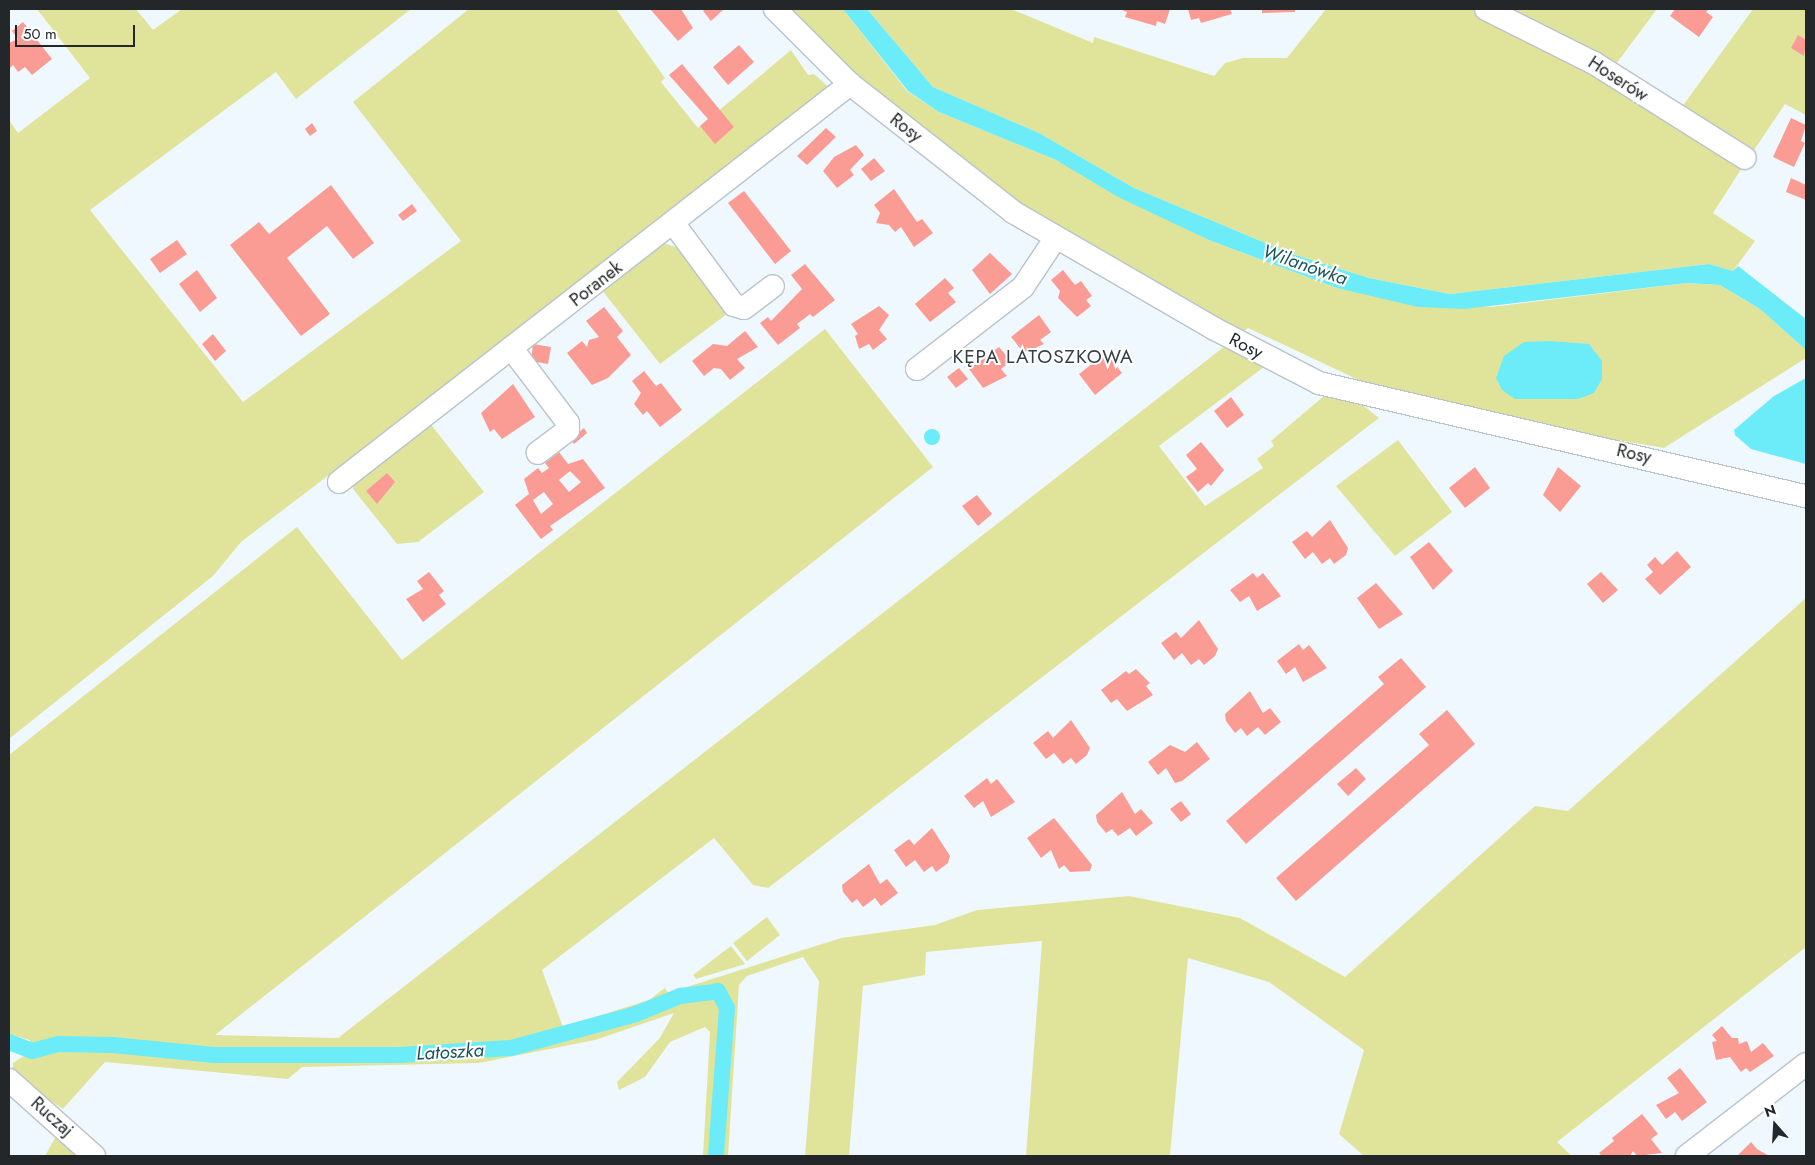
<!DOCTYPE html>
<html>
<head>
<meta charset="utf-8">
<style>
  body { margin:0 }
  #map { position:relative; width:1815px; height:1165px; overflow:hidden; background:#eff8ff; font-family:Jost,sans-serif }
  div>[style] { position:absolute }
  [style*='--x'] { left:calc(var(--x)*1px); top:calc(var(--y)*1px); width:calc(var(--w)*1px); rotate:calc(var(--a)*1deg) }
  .green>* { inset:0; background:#e0e49b }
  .water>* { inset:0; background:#6becf8 }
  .round { border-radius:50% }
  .canal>* { height:16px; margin:-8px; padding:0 8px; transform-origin:8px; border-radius:8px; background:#6becf8 }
  .building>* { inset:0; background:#fa9c93 }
  .roads { filter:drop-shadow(1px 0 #b9c3cc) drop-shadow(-1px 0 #b9c3cc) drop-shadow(0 1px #b9c3cc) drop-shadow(0 -1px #b9c3cc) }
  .minor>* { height:22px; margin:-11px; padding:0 11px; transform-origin:11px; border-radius:11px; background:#fff }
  span { translate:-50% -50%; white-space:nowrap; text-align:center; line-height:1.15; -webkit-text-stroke:4px #fff; paint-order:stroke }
  .street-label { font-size:18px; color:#23272a }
  .water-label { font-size:19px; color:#1c5459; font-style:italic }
  .neighbourhood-label { font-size:19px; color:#374047; letter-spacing:1px }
  .frame { position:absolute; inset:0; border:10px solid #23272a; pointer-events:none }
  .north { position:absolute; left:1750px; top:1100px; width:50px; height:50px; -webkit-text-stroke:4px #fff; paint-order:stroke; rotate:341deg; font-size:14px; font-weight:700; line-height:20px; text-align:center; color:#23272a }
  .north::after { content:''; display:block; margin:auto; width:18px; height:22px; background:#23272a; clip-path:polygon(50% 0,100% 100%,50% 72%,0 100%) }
  .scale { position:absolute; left:15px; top:25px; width:120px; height:22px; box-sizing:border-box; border:2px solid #23272a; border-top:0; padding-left:6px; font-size:15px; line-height:18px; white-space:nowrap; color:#23272a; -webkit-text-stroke:4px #fff; paint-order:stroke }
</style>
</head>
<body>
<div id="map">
  <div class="green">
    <div style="clip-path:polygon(37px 9px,136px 9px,153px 30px,182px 9px,411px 9px,296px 99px,276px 72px,90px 210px,243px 402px,461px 241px,353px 102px,469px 9px,616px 9px,665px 78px,661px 82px,698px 128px,791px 50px,808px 75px,814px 74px,833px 91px,241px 542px,213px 576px,9px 739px,9px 120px,18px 133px,90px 78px)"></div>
    <div style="clip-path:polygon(787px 9px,843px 9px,907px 91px,939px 112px,1056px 160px,1209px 240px,1337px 288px,1491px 307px,1687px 283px,1720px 285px,1760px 309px,1806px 350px,1806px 358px,1664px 448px,1495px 419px,1365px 383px,1248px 328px,1241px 334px,1025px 212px,867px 84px)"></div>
    <div style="clip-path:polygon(867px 9px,1011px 9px,1093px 43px,1094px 37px,1214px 76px,1225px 63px,1243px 58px,1287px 58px,1326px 9px,1475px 9px,1604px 78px,1742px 168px,1713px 213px,1755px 241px,1733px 271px,1709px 264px,1450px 294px,1369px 278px,1289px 253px,1134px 188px,1039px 133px,933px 87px)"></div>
    <div style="clip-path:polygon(1512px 9px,1657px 9px,1613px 68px)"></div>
    <div style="clip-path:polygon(1753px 9px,1806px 9px,1806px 115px,1785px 104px,1750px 156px,1679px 111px)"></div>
    <div style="clip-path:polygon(663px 243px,688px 251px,731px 311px,660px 364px,601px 289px)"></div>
    <div style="clip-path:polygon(825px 329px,933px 467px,215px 1035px,338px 1038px,1225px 346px,1264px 367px,1159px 446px,1205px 506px,1263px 468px,1257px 459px,1274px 446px,1271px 441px,1324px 396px,1364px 406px,1379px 418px,768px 888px,753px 885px,714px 838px,542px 970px,563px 1027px,649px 1000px,665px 988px,668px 993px,841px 938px,935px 925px,977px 910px,1129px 896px,1240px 918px,1345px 977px,1535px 806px,1568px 811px,1806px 598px,1806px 947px,1557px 1142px,1572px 1156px,1364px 1156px,1339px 1134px,1364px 1050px,1269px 982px,1188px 958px,1170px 1156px,1026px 1156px,1042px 941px,926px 952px,925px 975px,863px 986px,849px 1156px,805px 1156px,819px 981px,803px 957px,747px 976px,739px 985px,728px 1156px,703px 1156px,710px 1032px,705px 1027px,670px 1042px,645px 1077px,619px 1090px,617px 1082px,659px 1039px,674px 1013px,595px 1040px,479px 1063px,302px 1067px,288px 1079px,105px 1062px,63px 1109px,12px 1075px,13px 1063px,24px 1056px,30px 1040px,9px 1034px,9px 755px,297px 527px,402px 660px)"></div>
    <div style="clip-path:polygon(429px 422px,484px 492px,418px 542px,397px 544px,353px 489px,354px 480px)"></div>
    <div style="clip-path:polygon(1398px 440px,1452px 512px,1395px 556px,1336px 486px)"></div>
    <div style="clip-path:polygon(767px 917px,780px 935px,747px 961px,733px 943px)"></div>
    <div style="clip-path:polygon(731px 946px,745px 964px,696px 979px,693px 975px)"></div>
    <div style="clip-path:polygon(56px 1136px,78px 1156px,45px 1156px)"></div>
  </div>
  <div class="water">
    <div style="clip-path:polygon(843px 9px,867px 9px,933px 87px,1039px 133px,1134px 188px,1289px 253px,1369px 278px,1450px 294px,1709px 264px,1733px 271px,1738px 266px,1806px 319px,1806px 350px,1760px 309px,1720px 285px,1687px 283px,1464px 309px,1418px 307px,1337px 288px,1209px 240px,1118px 197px,1056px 160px,939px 112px,908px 91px)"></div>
    <div style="clip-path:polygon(1549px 341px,1589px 344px,1602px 361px,1602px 379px,1594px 393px,1578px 399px,1515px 399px,1502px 390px,1496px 378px,1504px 356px,1524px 342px)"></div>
    <div style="clip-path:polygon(1806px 378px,1806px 464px,1751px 449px,1735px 435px,1734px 430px,1774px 396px)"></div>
    <div class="round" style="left:924px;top:429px;width:16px;height:16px"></div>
  </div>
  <div class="canal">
    <div style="--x:9;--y:1042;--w:25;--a:21"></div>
    <div style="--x:32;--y:1051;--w:27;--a:-15"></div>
    <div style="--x:58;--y:1044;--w:55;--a:1"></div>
    <div style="--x:113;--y:1045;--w:101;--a:5.7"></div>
    <div style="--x:214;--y:1055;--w:185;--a:0"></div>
    <div style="--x:399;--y:1055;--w:112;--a:-3.6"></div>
    <div style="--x:511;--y:1048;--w:130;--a:-15.2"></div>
    <div style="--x:636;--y:1014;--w:48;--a:-22.2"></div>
    <div style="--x:680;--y:996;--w:38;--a:-7"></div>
    <div style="--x:718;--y:991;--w:19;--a:62"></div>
    <div style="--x:727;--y:1008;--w:148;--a:94.3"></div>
  </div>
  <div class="building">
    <div style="clip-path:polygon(650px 9px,681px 9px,693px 28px,678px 41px)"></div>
    <div style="clip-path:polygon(706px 9px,722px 9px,723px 10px,711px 21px,703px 11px)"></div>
    <div style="clip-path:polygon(1119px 9px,1170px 9px,1165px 24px,1157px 21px,1156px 26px,1125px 17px,1127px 12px)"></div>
    <div style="clip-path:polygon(1188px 9px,1230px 9px,1232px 14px,1201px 23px,1199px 18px,1191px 20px)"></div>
    <div style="clip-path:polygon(1262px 9px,1295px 9px,1295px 12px,1262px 13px)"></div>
    <div style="clip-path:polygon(1675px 9px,1709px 9px,1706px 12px,1713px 17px,1699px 37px,1670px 16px)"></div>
    <div style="clip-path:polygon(23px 22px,52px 59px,32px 75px,25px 67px,18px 72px,13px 65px,9px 69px,9px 43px,18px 39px,12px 31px)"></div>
    <div style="clip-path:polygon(1798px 35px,1806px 40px,1804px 56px,1791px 48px)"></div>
    <div style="clip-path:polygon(739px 45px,754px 62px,728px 85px,713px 67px)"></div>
    <div style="clip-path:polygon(682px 64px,734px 127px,715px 144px,700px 126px,708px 119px,669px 75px)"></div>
    <div style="clip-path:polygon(1791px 118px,1806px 125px,1801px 141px,1805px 143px,1794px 167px,1773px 157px)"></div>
    <div style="clip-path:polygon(312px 123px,317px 131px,310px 136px,305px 129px)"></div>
    <div style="clip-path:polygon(826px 128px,836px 137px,807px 165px,797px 156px)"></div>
    <div style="clip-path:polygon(856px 145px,864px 155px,850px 170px,854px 175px,837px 188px,823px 171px,834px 157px)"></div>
    <div style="clip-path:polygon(874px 158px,885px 171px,871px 181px,861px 169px)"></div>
    <div style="clip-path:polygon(1791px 178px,1806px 185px,1806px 200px,1786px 192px)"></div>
    <div style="clip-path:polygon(331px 185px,374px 243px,353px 259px,327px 226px,287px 258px,330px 314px,301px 336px,230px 245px,259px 222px,269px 234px)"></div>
    <div style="clip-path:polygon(894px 189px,917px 222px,922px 219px,933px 233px,914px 247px,901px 227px,895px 232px,889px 225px,876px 223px,880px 213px,874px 205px)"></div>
    <div style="clip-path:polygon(744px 191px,791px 251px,775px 264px,728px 203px)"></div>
    <div style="clip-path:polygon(412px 204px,417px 211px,403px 221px,398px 215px)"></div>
    <div style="clip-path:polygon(177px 240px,187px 254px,160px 273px,150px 259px)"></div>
    <div style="clip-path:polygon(990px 253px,1012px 274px,990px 294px,972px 270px)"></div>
    <div style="clip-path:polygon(805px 264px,835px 300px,813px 317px,810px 314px,805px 318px,797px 324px,800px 328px,778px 345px,760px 323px,768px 317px,771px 321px,802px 289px,791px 275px)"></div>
    <div style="clip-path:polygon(197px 270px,217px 298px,200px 312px,179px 284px)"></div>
    <div style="clip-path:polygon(1063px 270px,1075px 285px,1081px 281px,1092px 296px,1086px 300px,1091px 306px,1077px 317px,1058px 298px,1060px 291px,1051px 280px)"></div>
    <div style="clip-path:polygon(945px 278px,954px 288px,948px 293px,956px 302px,930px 322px,915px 304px)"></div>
    <div style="clip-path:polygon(879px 306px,889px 315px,879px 330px,887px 339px,873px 350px,869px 344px,859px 349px,855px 336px,858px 334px,851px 324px)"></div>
    <div style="clip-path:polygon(604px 307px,623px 331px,617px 337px,631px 355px,608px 378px,592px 385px,567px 353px,582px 341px,587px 347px,589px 340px,599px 337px,586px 321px)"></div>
    <div style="clip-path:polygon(1039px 315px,1051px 332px,1040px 340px,1044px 344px,1024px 353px,1011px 337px)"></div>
    <div style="clip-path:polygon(745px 331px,758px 347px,737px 359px,745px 368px,730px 380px,721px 369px,714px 368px,704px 376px,692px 361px,713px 344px,727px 346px)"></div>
    <div style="clip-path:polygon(213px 334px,226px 351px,215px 361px,202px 344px)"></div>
    <div style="clip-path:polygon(533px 344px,551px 347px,548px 364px,531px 361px)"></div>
    <div style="clip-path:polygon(999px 347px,1011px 361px,1001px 369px,1007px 376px,983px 388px,969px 369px)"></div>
    <div style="clip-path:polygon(1106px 353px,1122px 373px,1095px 395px,1079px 374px)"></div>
    <div style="clip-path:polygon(959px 368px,968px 379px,956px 388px,947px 377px)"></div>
    <div style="clip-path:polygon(644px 371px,656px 386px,661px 383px,682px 410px,660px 427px,647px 411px,643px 415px,634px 404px,641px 393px,632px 381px)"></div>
    <div style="clip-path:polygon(513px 384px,535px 417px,502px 439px,494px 429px,490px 432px,481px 413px)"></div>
    <div style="clip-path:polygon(1231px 397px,1244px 415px,1227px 428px,1214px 411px)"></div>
    <div style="clip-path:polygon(584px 428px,587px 433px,574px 444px,570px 439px)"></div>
    <div style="clip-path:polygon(1201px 442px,1224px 470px,1211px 486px,1208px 483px,1198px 492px,1186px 477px,1197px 469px,1186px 455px)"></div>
    <div style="clip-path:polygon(evenodd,559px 452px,568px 464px,583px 459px,605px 488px,550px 526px,553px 530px,541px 539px,515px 505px,529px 494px,524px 479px,538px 468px,542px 473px,549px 468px,545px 463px,559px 452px,570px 471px,581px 482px,569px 492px,559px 480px,570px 471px,559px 452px,544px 492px,553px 504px,541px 514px,533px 500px,544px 492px)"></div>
    <div style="clip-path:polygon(1475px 467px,1490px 488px,1465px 508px,1449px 488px)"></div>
    <div style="clip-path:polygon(1558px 467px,1581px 486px,1560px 512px,1543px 495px)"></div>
    <div style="clip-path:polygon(387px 473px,395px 482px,377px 504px,366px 491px)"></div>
    <div style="clip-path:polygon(977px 495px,992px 514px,978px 526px,962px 506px)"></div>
    <div style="clip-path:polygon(1330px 520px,1348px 548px,1346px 555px,1334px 564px,1330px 558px,1322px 564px,1313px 552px,1305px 559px,1292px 542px,1307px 531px,1312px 537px)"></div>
    <div style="clip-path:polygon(1429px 542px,1453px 571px,1433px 590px,1410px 557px)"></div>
    <div style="clip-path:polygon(1677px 551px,1691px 567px,1660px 595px,1645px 579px,1653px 572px,1647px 565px,1655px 557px,1662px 565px)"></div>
    <div style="clip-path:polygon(429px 572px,444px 591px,439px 595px,446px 604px,423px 622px,406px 599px,423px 589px,417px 581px)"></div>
    <div style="clip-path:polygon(1601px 572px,1618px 590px,1603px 603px,1587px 584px)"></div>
    <div style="clip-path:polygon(1253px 573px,1257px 578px,1263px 573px,1281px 596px,1257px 611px,1249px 596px,1240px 602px,1230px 590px)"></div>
    <div style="clip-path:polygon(1376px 583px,1403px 614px,1379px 629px,1357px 598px)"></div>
    <div style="clip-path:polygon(1199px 620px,1218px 649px,1215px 656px,1204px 665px,1199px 659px,1191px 665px,1182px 653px,1174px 660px,1161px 643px,1176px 632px,1181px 638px)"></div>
    <div style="clip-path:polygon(1299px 644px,1303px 650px,1309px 645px,1327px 668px,1303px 682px,1295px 667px,1286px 674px,1277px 661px)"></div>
    <div style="clip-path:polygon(1401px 658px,1426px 687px,1246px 844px,1226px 821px,1384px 684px,1378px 677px)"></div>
    <div style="clip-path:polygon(1136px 669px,1150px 683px,1146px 686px,1153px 695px,1127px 711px,1117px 699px,1111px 703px,1101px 690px,1126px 671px,1129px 674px)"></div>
    <div style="clip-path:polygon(1250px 691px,1263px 713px,1270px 708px,1281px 722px,1265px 735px,1258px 727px,1247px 736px,1241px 728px,1235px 733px,1226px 721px,1225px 714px)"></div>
    <div style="clip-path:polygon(1447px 710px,1475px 744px,1296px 901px,1276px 878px,1429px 745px,1419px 734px)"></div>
    <div style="clip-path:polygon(1071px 720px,1090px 748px,1087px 755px,1076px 764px,1071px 758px,1063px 764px,1054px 753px,1046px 759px,1033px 743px,1048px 731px,1053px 738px)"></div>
    <div style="clip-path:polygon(1197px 742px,1210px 759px,1182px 781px,1175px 783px,1166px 768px,1158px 775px,1148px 762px,1170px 745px,1185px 752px)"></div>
    <div style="clip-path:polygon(1356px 768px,1366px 779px,1348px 796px,1337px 784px)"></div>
    <div style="clip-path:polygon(987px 778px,991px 784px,997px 779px,1015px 802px,991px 817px,983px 801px,974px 808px,964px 796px)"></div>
    <div style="clip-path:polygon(1122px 792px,1135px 814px,1141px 809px,1153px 823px,1136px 836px,1130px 828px,1118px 836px,1112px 829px,1106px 833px,1097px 822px,1096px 815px)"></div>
    <div style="clip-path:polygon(1181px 801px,1191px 814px,1181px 822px,1170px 809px)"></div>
    <div style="clip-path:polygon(1054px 818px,1092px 865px,1090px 871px,1070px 872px,1064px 865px,1059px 869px,1051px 850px,1041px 858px,1027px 838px)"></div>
    <div style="clip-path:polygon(932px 828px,950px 856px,948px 863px,936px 872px,932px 866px,924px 872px,915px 860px,906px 867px,894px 850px,909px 839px,914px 845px)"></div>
    <div style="clip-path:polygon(869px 864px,880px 884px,887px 879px,898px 893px,881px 906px,875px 898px,863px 907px,857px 899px,852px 903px,843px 892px,842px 885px)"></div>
    <div style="clip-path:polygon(1722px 1026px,1732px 1038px,1738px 1038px,1739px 1044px,1747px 1041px,1751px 1052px,1763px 1043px,1774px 1056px,1750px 1072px,1746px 1068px,1741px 1072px,1730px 1057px,1716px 1060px,1712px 1042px,1717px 1041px,1712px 1035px)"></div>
    <div style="clip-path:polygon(1680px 1068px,1707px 1102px,1682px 1121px,1675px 1112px,1666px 1119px,1656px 1105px,1679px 1093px,1667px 1078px)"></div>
    <div style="clip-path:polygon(1642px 1114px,1658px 1134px,1651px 1139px,1662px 1153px,1637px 1156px,1633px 1151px,1630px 1156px,1602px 1156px,1599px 1153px,1614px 1141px,1612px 1138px)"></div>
    <div style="clip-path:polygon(1751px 1142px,1757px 1149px,1769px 1156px,1737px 1156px)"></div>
  </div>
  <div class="roads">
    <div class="minor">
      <div style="--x:775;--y:9;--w:106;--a:45"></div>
      <div style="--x:850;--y:84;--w:207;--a:38.1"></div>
      <div style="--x:1013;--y:212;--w:233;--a:30.1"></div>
      <div style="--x:1215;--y:329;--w:117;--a:27.4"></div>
      <div style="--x:1319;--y:383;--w:500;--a:13.1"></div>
      <div style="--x:1486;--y:9;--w:121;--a:26.6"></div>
      <div style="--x:1594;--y:63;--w:178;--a:32.2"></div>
      <div style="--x:674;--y:224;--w:101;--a:53.5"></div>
      <div style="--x:734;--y:305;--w:10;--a:17"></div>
      <div style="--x:744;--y:308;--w:36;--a:-37"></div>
      <div style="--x:512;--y:349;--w:93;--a:52.9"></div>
      <div style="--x:568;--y:423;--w:7;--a:90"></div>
      <div style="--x:568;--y:430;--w:38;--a:143"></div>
      <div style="--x:917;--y:369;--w:134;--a:-37.7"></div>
      <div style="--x:1023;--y:287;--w:58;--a:-56.3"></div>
      <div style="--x:339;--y:482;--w:648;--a:-37.91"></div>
      <div style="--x:9;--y:1080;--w:114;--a:41.8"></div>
      <div style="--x:1687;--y:1156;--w:150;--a:-37.7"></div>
    </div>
  </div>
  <div class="street-label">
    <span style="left:1618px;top:79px;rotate:33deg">Hoserów</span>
    <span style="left:906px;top:128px;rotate:38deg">Rosy</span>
    <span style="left:596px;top:284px;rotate:-38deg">Poranek</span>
    <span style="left:1246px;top:346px;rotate:27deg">Rosy</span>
    <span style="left:1634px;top:454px;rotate:13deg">Rosy</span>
    <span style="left:52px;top:1117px;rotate:42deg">Ruczaj</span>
  </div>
  <div class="water-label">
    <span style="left:1305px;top:265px;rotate:19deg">Wilanówka</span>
    <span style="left:450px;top:1052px;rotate:-3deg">Latoszka</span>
  </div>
  <div class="neighbourhood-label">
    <span style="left:1043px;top:357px">KĘPA LATOSZKOWA</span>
  </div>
  <div class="frame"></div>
  <div class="north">N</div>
  <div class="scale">50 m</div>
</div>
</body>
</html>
